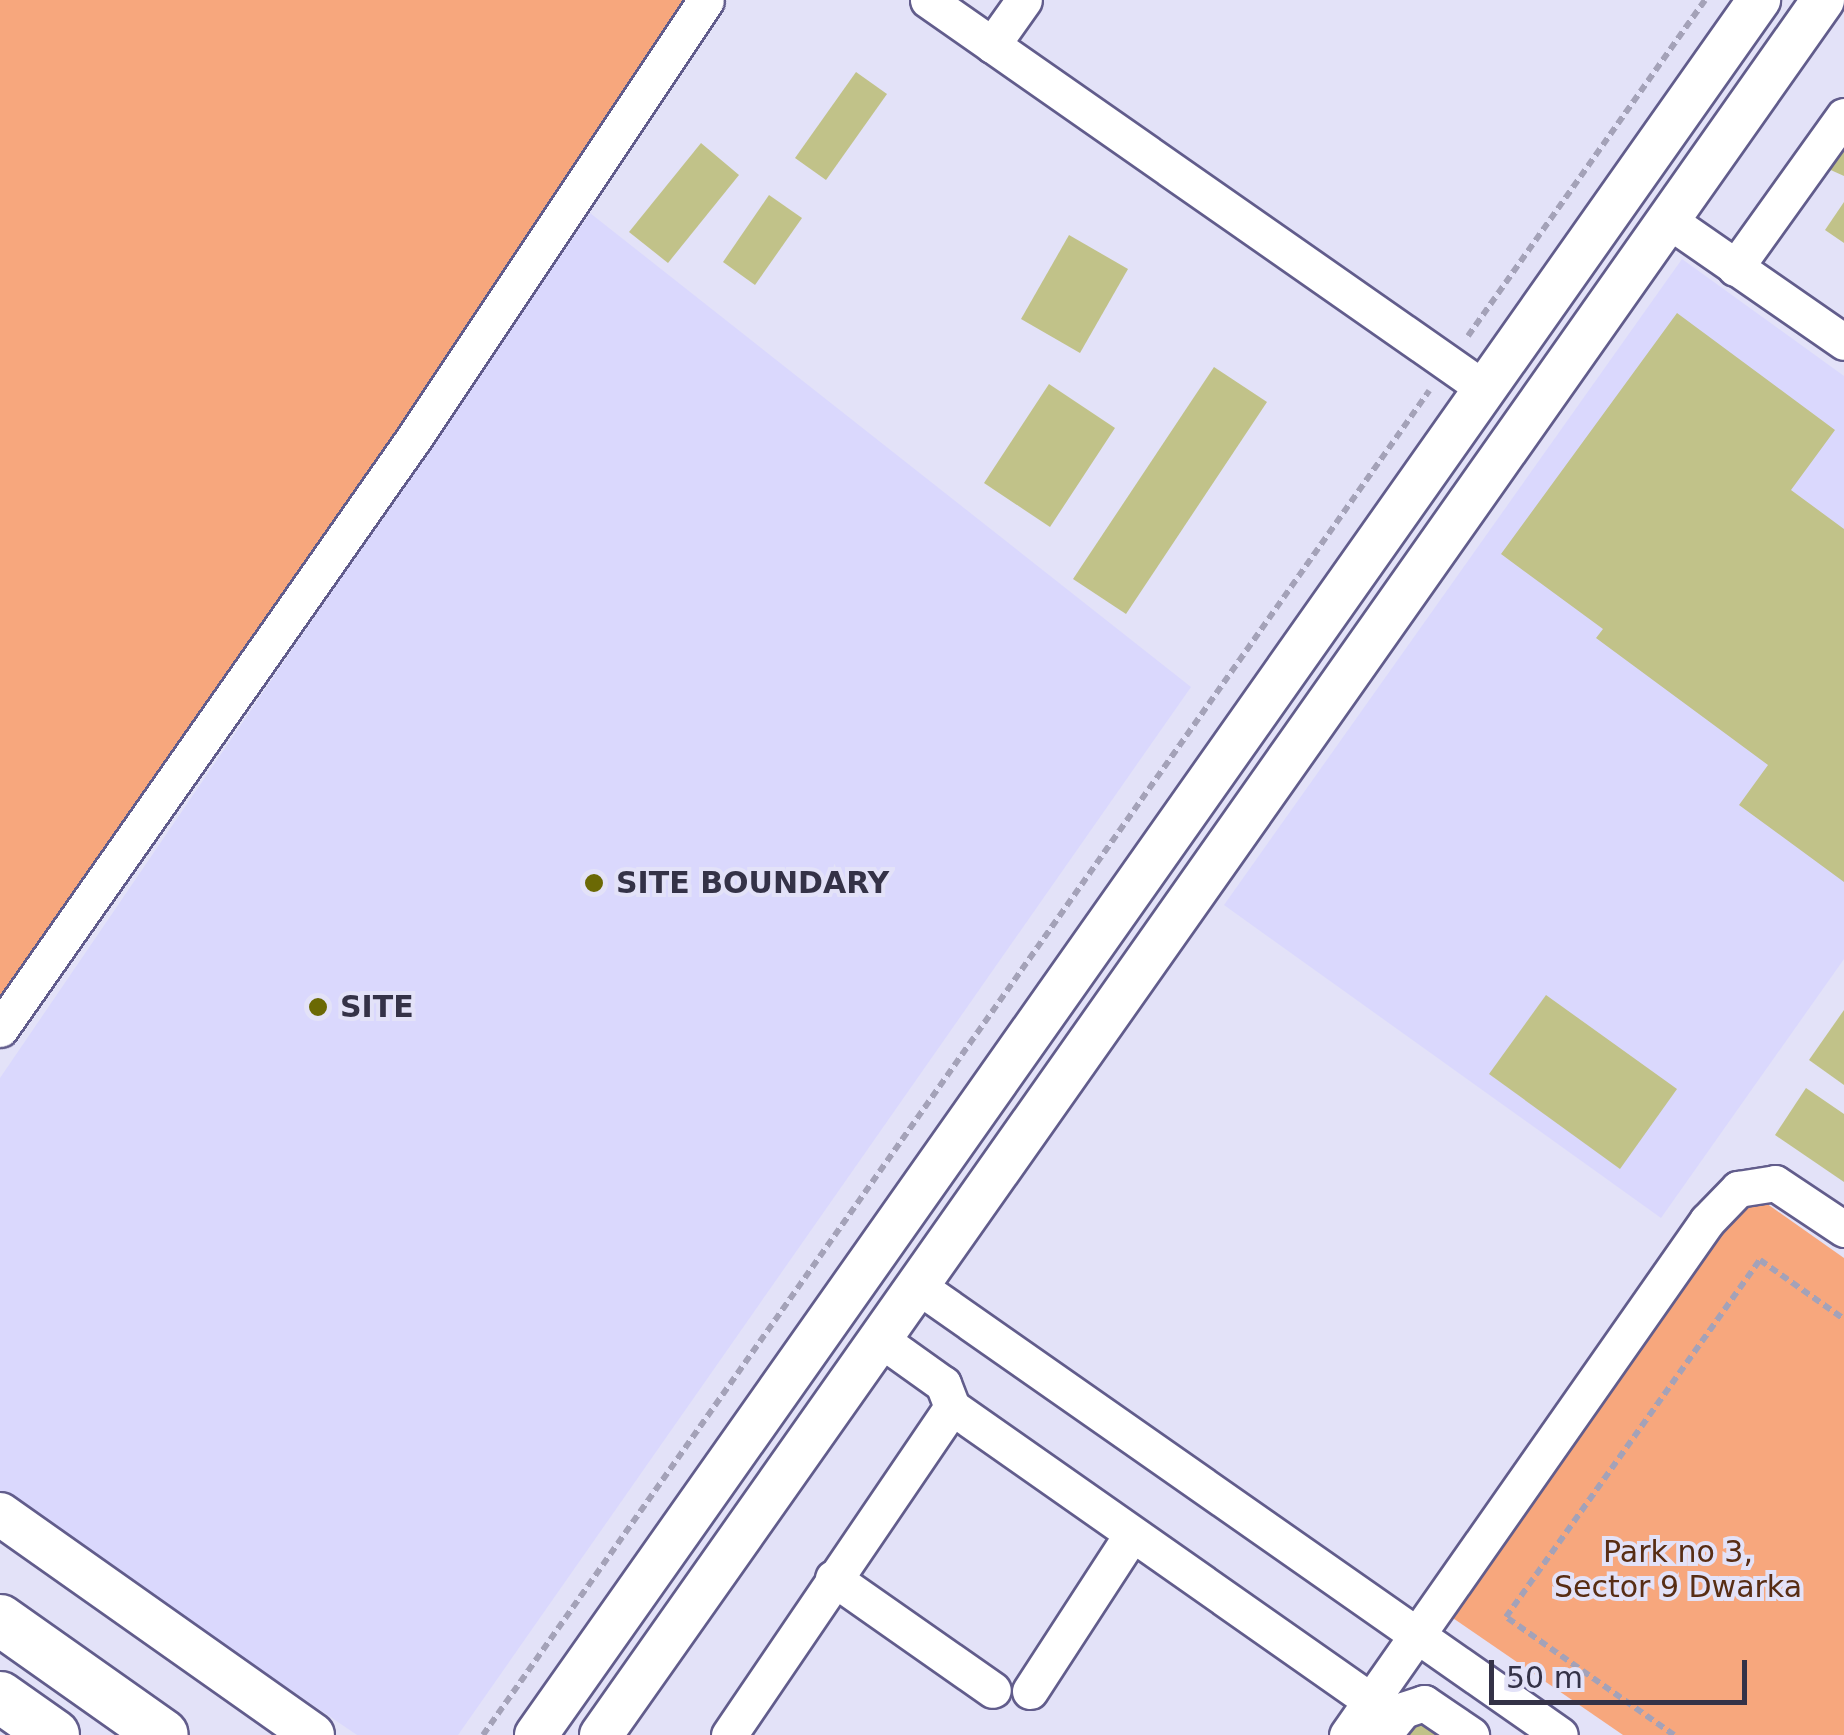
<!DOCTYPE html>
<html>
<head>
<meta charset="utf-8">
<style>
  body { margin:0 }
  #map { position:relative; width:1844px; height:1735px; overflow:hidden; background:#e3e2f8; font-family:"DejaVu Sans",sans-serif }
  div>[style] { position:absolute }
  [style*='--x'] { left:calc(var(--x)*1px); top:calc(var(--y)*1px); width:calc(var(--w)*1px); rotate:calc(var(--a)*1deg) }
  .built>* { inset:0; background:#dad8fd }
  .green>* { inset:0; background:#f7a77d }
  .building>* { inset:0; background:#c1c289 }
  .path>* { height:6px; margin-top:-3px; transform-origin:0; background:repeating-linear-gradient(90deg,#a4a2b8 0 8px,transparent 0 13px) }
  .roads { filter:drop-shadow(2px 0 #625d8c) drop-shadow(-2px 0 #625d8c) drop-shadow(0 2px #625d8c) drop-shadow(0 -2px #625d8c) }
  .minor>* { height:35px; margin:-17.5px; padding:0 17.5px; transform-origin:17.5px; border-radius:17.5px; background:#fff }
  .tertiary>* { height:42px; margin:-21px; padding:0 21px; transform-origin:21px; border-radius:21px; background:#fff }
  .secondary>* { height:50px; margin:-25px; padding:0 25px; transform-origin:25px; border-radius:25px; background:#fff }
  .dots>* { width:28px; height:28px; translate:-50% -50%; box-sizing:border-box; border:5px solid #e3e2f8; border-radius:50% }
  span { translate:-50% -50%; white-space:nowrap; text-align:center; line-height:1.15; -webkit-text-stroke:8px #e3e2f8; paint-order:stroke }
  .poi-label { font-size:30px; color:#343247; font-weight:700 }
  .left { translate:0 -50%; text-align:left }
  .park-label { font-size:30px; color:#582d14 }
  .scale { position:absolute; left:1489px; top:1660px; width:258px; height:45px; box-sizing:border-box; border:5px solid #343247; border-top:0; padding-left:12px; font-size:30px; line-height:35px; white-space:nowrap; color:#343247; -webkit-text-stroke:8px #e3e2f8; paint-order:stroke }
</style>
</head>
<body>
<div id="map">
  <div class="built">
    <div style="clip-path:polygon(590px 213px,1191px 687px,458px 1735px,357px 1735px,0 1492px,0 1078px)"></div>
    <div style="clip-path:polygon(1682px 259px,1844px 376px,1844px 959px,1661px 1218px,1224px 905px)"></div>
  </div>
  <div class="green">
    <div style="clip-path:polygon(0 0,704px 0,0 1028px)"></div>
    <div style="clip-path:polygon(1739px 1184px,1844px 1258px,1844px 1735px,1623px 1735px,1447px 1614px)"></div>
  </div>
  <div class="building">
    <div style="clip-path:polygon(856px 72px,887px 94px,826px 180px,795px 158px)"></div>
    <div style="clip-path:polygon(701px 143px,739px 175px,668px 263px,629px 232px)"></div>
    <div style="clip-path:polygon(1844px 145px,1844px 176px,1813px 162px)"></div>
    <div style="clip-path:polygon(769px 195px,802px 218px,755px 285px,723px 262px)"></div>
    <div style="clip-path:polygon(1844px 202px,1844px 243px,1825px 230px)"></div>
    <div style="clip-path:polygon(1069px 235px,1128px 269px,1080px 353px,1021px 319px)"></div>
    <div style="clip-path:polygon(1677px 313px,1835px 430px,1791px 490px,1844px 529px,1844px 882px,1739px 805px,1768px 765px,1596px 638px,1603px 629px,1501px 554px)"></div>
    <div style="clip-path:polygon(1214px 367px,1267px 402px,1126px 614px,1073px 579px)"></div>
    <div style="clip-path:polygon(1049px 384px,1115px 428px,1050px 527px,984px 483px)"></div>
    <div style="clip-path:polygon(1546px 995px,1677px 1089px,1620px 1169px,1489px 1074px)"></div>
    <div style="clip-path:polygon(1844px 1010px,1844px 1085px,1809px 1060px)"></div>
    <div style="clip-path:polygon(1806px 1088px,1844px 1114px,1844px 1182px,1775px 1135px)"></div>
    <div style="clip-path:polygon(1417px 1713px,1446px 1735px,1401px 1735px)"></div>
  </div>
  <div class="path">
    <div style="--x:1468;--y:336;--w:411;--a:-54.8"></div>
    <div style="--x:483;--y:1735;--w:1644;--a:-54.86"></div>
    <div style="--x:1674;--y:1735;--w:205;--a:-144.9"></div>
    <div style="--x:1506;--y:1617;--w:438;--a:-54.6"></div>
    <div style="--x:1760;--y:1260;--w:103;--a:35.1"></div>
  </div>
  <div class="roads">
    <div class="minor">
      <div style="--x:928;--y:0;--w:679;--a:34.93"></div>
      <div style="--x:992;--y:45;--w:55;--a:-54.6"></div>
      <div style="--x:1668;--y:220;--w:214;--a:34.7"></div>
      <div style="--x:1735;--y:268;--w:187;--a:-54.4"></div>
      <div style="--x:0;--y:1029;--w:722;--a:-54.99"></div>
      <div style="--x:414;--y:438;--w:526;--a:-56.31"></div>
      <div style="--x:918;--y:1286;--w:783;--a:34.97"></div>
      <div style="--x:952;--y:1407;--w:512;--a:35.06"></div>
      <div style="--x:833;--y:1578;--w:195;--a:35"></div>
      <div style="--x:1030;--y:1691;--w:187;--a:-57"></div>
      <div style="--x:729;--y:1735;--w:397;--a:-55.8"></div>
      <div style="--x:952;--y:1407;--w:25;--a:-111"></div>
      <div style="--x:943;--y:1384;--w:77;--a:-144.5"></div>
      <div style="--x:1347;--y:1735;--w:628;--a:-54.99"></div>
      <div style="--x:1707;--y:1221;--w:45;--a:-45.9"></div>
      <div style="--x:1738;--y:1189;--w:37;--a:-9"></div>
      <div style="--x:1775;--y:1183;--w:83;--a:33.7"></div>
      <div style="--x:1383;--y:1735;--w:32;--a:-51"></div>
      <div style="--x:1403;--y:1710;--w:22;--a:-18"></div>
      <div style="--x:1424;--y:1703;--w:57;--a:34.2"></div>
    </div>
    <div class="tertiary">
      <div style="--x:0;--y:1514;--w:383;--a:35.2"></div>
      <div style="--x:536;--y:1735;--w:2123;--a:-54.82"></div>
      <div style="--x:601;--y:1735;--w:2122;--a:-54.84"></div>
    </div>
    <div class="secondary">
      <div style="--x:0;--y:1620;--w:199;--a:35.2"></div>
      <div style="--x:0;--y:1697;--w:66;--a:35.1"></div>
    </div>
  </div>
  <div class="dots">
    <div style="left:594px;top:883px;background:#6b6904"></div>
    <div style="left:318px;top:1007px;background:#6b6904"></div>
  </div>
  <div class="poi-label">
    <span class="left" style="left:616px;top:883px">SITE BOUNDARY</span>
    <span class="left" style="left:340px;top:1007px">SITE</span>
  </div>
  <div class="park-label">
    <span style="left:1678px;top:1569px">Park no 3,<br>Sector 9 Dwarka</span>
  </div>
  <div class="scale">50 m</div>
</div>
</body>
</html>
